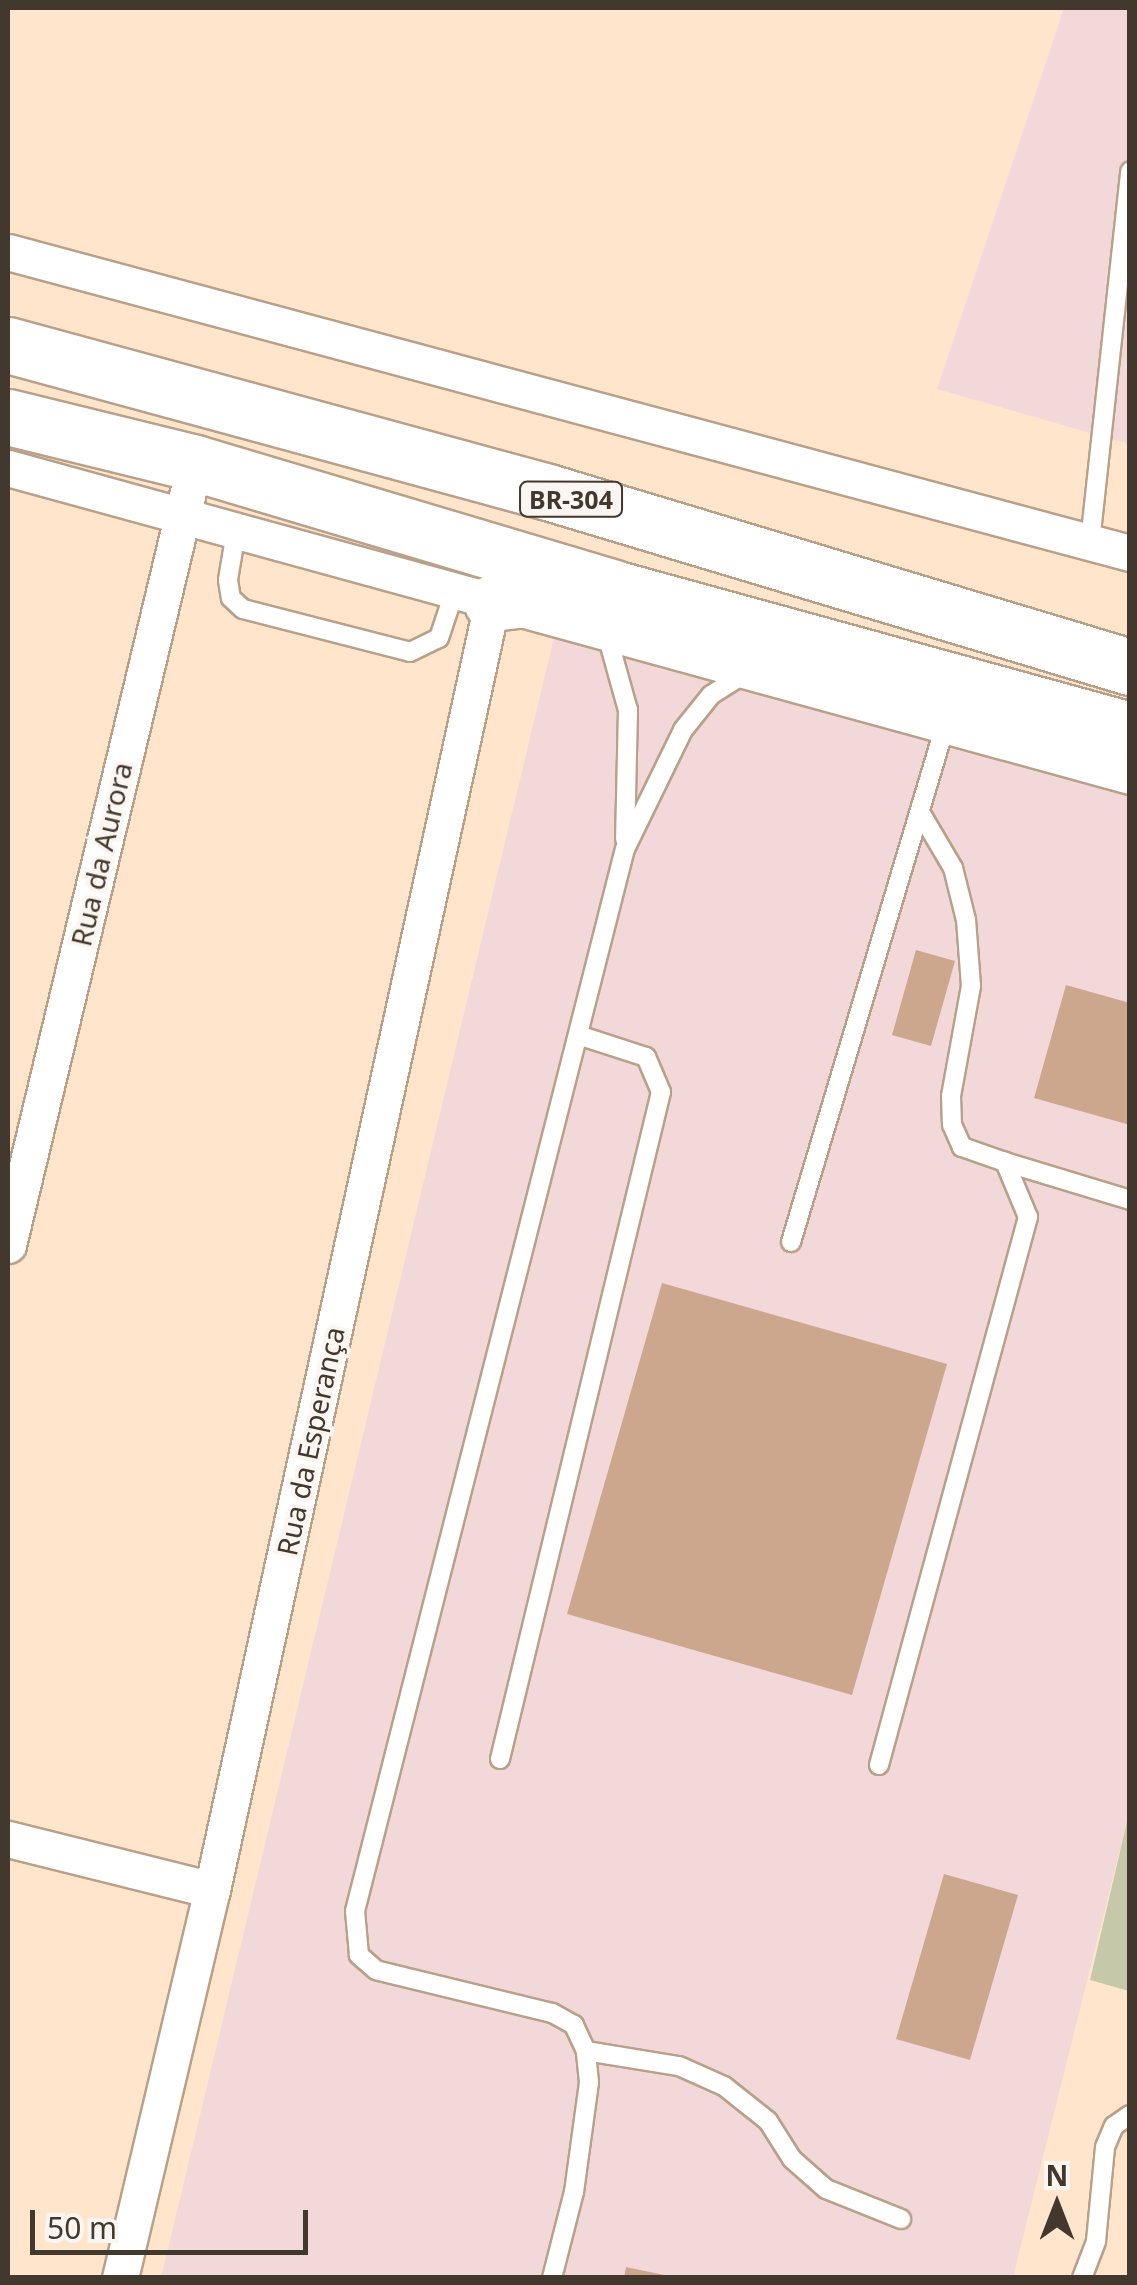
<!DOCTYPE html>
<html>
<head>
<meta charset="utf-8">
<style>
  body { margin:0 }
  #map { position:relative; width:1137px; height:2285px; overflow:hidden; background:#ffe5cc; font-family:"Noto Sans",sans-serif }
  div>[style] { position:absolute }
  [style*='--x'] { left:calc(var(--x)*1px); top:calc(var(--y)*1px); width:calc(var(--w)*1px); rotate:calc(var(--a)*1deg) }
  .commercial>* { inset:0; background:#f3d8da }
  .green>* { inset:0; background:#c5c9aa }
  .building>* { inset:0; background:#cca78d }
  .roads { filter:drop-shadow(2px 0 #b8a089) drop-shadow(-2px 0 #b8a089) drop-shadow(0 2px #b8a089) drop-shadow(0 -2px #b8a089) }
  .service>* { height:18px; margin:-9px; padding:0 9px; transform-origin:9px; border-radius:9px; background:#fff }
  .minor>* { height:35px; margin:-17.5px; padding:0 17.5px; transform-origin:17.5px; border-radius:17.5px; background:#fff }
  .trunk>* { height:55px; margin:-27.5px; padding:0 27.5px; transform-origin:27.5px; border-radius:27.5px; background:#fff }
  span { translate:-50% -50%; white-space:nowrap; text-align:center; line-height:1.15; -webkit-text-stroke:8px #fbf6f1; paint-order:stroke }
  .shield-label span { padding:2px 8px; background:#fbf6f1; border:2px solid; border-radius:8px; -webkit-text-stroke-width:0 }
  .shield-label { font-size:25px; color:#42382e; font-weight:700 }
  .street-label { font-size:28px; color:#42382e }
  .frame { position:absolute; inset:0; border:10px solid #42382e; pointer-events:none }
  .north { position:absolute; left:1007px; top:2155px; width:100px; height:100px; -webkit-text-stroke:8px #fbf6f1; paint-order:stroke; rotate:0deg; font-size:28px; font-weight:700; line-height:40px; text-align:center; color:#42382e }
  .north::after { content:''; display:block; margin:auto; width:35px; height:45px; background:#42382e; clip-path:polygon(50% 0,100% 100%,50% 72%,0 100%) }
  .scale { position:absolute; left:30px; top:2210px; width:278px; height:45px; box-sizing:border-box; border:5px solid #42382e; border-top:0; padding-left:12px; font-size:30px; line-height:35px; white-space:nowrap; color:#42382e; -webkit-text-stroke:8px #fbf6f1; paint-order:stroke }
</style>
</head>
<body>
<div id="map">
  <div class="commercial">
    <div style="clip-path:polygon(1064px 8px,1129px 8px,1129px 444px,937px 389px)"></div>
    <div style="clip-path:polygon(557px 625px,1129px 785px,1129px 1813px,1013px 2277px,161px 2278px)"></div>
  </div>
  <div class="green">
    <div style="clip-path:polygon(1129px 1813px,1130px 1991px,1129px 1991px,1090px 1980px)"></div>
  </div>
  <div class="building">
    <div style="clip-path:polygon(916px 950px,955px 961px,931px 1046px,892px 1035px)"></div>
    <div style="clip-path:polygon(1066px 985px,1130px 1003px,1130px 1125px,1034px 1098px)"></div>
    <div style="clip-path:polygon(662px 1283px,947px 1364px,852px 1695px,567px 1614px)"></div>
    <div style="clip-path:polygon(944px 1874px,1018px 1895px,970px 2060px,896px 2039px)"></div>
    <div style="clip-path:polygon(626px 2267px,669px 2276px,669px 2278px,624px 2278px)"></div>
  </div>
  <div class="roads">
    <div class="service">
      <div style="--x:236;--y:532;--w:49;--a:99.5"></div>
      <div style="--x:228;--y:580;--w:18;--a:81"></div>
      <div style="--x:231;--y:598;--w:16;--a:43"></div>
      <div style="--x:243;--y:609;--w:172;--a:14.4"></div>
      <div style="--x:410;--y:652;--w:32;--a:-26"></div>
      <div style="--x:439;--y:638;--w:47;--a:-71.6"></div>
      <div style="--x:1090;--y:542;--w:373;--a:-83.8"></div>
      <div style="--x:607;--y:635;--w:78;--a:74.4"></div>
      <div style="--x:628;--y:710;--w:129;--a:91.3"></div>
      <div style="--x:1005;--y:1162;--w:131;--a:16.9"></div>
      <div style="--x:791;--y:1242;--w:538;--a:-73.38"></div>
      <div style="--x:500;--y:1759;--w:686;--a:-76.43"></div>
      <div style="--x:661;--y:1092;--w:38;--a:-113"></div>
      <div style="--x:646;--y:1057;--w:71;--a:-162.1"></div>
      <div style="--x:879;--y:1765;--w:568;--a:-74.79"></div>
      <div style="--x:1028;--y:1217;--w:60;--a:-112.7"></div>
      <div style="--x:1005;--y:1162;--w:46;--a:-160.8"></div>
      <div style="--x:962;--y:1147;--w:24;--a:-114"></div>
      <div style="--x:952;--y:1125;--w:29;--a:-92"></div>
      <div style="--x:951;--y:1096;--w:112;--a:-79.7"></div>
      <div style="--x:971;--y:986;--w:66;--a:-94.3"></div>
      <div style="--x:966;--y:920;--w:54;--a:-104"></div>
      <div style="--x:953;--y:868;--w:65;--a:-120.5"></div>
      <div style="--x:586;--y:2051;--w:94;--a:9.2"></div>
      <div style="--x:679;--y:2066;--w:49;--a:24"></div>
      <div style="--x:724;--y:2086;--w:56;--a:38.5"></div>
      <div style="--x:768;--y:2121;--w:45;--a:57.7"></div>
      <div style="--x:792;--y:2159;--w:45;--a:41.4"></div>
      <div style="--x:826;--y:2189;--w:81;--a:21.8"></div>
      <div style="--x:552;--y:2278;--w:89;--a:-75.7"></div>
      <div style="--x:574;--y:2192;--w:111;--a:-82.2"></div>
      <div style="--x:589;--y:2082;--w:31;--a:-96"></div>
      <div style="--x:586;--y:2051;--w:29;--a:-115"></div>
      <div style="--x:574;--y:2025;--w:25;--a:-151"></div>
      <div style="--x:552;--y:2013;--w:181;--a:-166.3"></div>
      <div style="--x:376;--y:1970;--w:23;--a:-139"></div>
      <div style="--x:359;--y:1955;--w:44;--a:-95.2"></div>
      <div style="--x:355;--y:1911;--w:1096;--a:-75.74"></div>
      <div style="--x:625;--y:849;--w:132;--a:-64"></div>
      <div style="--x:683;--y:730;--w:45;--a:-51.3"></div>
      <div style="--x:711;--y:695;--w:41;--a:-32.2"></div>
      <div style="--x:1082;--y:2278;--w:40;--a:-69"></div>
      <div style="--x:1096;--y:2241;--w:94;--a:-84.5"></div>
      <div style="--x:1105;--y:2147;--w:23;--a:-67"></div>
      <div style="--x:1114;--y:2126;--w:19;--a:-35"></div>
    </div>
    <div class="minor">
      <div style="--x:8;--y:252;--w:1162;--a:15.02"></div>
      <div style="--x:8;--y:468;--w:1164;--a:15.35"></div>
      <div style="--x:8;--y:1245;--w:774;--a:-76.56"></div>
      <div style="--x:8;--y:1839;--w:210;--a:14"></div>
      <div style="--x:120;--y:2278;--w:399;--a:-76.7"></div>
      <div style="--x:212;--y:1890;--w:1317;--a:-77.73"></div>
    </div>
    <div class="trunk">
      <div style="--x:8;--y:345;--w:560;--a:15.23"></div>
      <div style="--x:548;--y:492;--w:608;--a:16.74"></div>
      <div style="--x:8;--y:417;--w:193;--a:13.8"></div>
      <div style="--x:195;--y:463;--w:436;--a:16.6"></div>
      <div style="--x:613;--y:588;--w:536;--a:15.36"></div>
      <div style="--x:492;--y:603;--w:102;--a:-6.8"></div>
    </div>
  </div>
  <div class="shield-label">
    <span style="left:571px;top:499px">BR-304</span>
  </div>
  <div class="street-label">
    <span style="left:101px;top:854px;rotate:-77deg">Rua da Aurora</span>
    <span style="left:310px;top:1441px;rotate:-78deg">Rua da Esperança</span>
  </div>
  <div class="frame"></div>
  <div class="north">N</div>
  <div class="scale">50 m</div>
</div>
</body>
</html>
